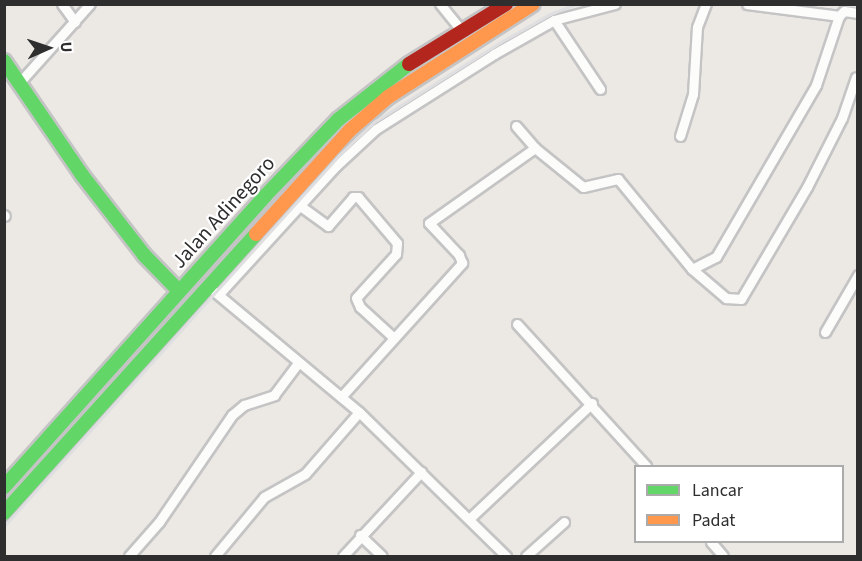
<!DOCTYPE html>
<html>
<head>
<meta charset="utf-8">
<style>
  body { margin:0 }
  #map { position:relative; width:862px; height:561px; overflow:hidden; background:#ece8e4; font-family:"Source Sans 3",sans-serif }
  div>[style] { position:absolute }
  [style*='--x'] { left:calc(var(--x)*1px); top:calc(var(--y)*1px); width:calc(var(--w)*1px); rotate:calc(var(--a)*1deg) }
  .roads { filter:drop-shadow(2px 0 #c5c4c5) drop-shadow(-2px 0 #c5c4c5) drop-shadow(0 2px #c5c4c5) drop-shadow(0 -2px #c5c4c5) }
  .street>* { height:9px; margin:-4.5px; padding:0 4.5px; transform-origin:4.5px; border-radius:4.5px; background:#fcfcfb }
  .fast>* { height:14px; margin:-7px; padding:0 7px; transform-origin:7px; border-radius:7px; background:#63d668 }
  .slow>* { height:14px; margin:-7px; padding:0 7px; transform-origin:7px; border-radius:7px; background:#ff974d }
  .jam>* { height:14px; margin:-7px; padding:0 7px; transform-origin:7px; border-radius:7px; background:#b3261e }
  .rail>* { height:3px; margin:-1.5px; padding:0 1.5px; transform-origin:1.5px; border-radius:1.5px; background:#dfdfe1 }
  span { translate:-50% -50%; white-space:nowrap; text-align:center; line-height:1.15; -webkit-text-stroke:4.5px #fff; paint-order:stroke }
  .street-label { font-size:21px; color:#2e2e2e }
  .frame { position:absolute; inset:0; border:6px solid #2e2e2e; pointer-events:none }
  .legend { position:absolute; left:634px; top:465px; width:210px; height:78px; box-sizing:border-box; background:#fff; border:2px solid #ababab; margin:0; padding:8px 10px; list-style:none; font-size:18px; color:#2e2e2e }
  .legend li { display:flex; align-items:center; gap:12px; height:30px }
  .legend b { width:30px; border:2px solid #ababab }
  .north { position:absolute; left:18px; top:18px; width:60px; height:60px; -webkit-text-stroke:4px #fff; paint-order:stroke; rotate:87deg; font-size:16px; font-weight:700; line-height:24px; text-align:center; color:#2e2e2e }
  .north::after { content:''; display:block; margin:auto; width:21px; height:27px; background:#2e2e2e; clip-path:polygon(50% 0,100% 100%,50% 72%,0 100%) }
</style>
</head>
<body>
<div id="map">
  <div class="roads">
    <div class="street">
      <div style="--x:62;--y:4;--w:22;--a:54"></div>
      <div style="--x:440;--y:4;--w:35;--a:51"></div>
      <div style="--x:747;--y:4;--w:93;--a:7.4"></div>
      <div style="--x:554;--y:20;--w:83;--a:56.3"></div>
      <div style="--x:19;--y:83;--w:106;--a:-48.1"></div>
      <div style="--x:516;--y:126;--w:29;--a:49"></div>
      <div style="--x:680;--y:136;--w:44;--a:-72.8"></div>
      <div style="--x:693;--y:94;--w:67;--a:-86.6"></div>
      <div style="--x:697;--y:27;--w:25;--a:-69"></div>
      <div style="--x:299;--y:205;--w:36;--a:36"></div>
      <div style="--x:328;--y:226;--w:38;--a:-49"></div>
      <div style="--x:353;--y:197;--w:5;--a:0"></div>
      <div style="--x:358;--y:197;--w:60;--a:49.7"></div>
      <div style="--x:397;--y:243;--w:11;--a:95"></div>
      <div style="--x:396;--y:254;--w:59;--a:132.3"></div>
      <div style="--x:356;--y:298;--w:10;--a:66"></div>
      <div style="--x:360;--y:307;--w:46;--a:42.4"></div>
      <div style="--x:4;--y:215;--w:1;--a:45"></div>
      <div style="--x:692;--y:269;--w:45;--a:40.5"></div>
      <div style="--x:726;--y:298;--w:15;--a:4"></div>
      <div style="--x:741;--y:299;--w:130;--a:-59.5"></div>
      <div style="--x:807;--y:187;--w:77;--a:-63.1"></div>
      <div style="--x:842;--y:118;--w:43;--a:-71.1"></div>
      <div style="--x:215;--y:292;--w:187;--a:39.8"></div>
      <div style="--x:359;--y:412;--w:206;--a:44.4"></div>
      <div style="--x:219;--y:294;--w:173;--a:-47.6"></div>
      <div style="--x:336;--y:166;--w:54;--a:-42.8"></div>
      <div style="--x:376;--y:129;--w:140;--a:-32.4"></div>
      <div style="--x:494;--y:54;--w:69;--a:-29.5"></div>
      <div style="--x:554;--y:20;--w:63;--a:-14.7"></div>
      <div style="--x:517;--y:324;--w:192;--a:47.7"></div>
      <div style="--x:825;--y:332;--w:66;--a:-59.9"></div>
      <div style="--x:341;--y:397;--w:181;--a:-47.9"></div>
      <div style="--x:462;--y:263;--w:9;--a:-111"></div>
      <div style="--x:459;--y:255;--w:44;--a:-133.2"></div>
      <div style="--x:429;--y:223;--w:130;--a:-35.3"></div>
      <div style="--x:535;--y:148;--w:62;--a:39.1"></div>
      <div style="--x:583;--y:187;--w:36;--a:-13"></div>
      <div style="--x:618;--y:179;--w:117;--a:50.6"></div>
      <div style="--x:692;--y:269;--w:27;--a:-27"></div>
      <div style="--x:716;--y:257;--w:199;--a:-59.8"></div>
      <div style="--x:816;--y:85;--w:73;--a:-71.6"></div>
      <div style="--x:839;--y:16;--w:7;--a:-45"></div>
      <div style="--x:844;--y:11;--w:14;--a:8"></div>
      <div style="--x:469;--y:519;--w:169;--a:-43.3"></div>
      <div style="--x:360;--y:535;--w:30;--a:44"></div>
      <div style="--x:711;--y:542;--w:18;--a:49"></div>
      <div style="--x:129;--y:556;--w:45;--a:-48.6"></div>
      <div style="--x:159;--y:522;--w:130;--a:-55.7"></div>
      <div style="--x:232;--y:415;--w:16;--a:-40"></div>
      <div style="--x:244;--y:405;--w:32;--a:-18"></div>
      <div style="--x:274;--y:395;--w:40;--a:-53"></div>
      <div style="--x:215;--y:556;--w:77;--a:-50.3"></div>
      <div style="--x:264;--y:497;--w:47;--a:-29.3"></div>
      <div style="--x:305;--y:474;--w:82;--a:-48.9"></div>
      <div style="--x:343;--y:556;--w:115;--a:-47.1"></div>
      <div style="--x:526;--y:556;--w:51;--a:-41.8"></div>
    </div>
    <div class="fast">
      <div style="--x:4;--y:61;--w:138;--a:55.6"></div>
      <div style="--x:82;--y:175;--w:101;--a:52.2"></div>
      <div style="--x:144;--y:255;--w:50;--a:45.8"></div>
      <div style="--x:4;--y:487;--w:392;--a:-48.1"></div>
      <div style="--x:266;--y:195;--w:105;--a:-46.2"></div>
      <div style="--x:339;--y:119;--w:89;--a:-38.2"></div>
      <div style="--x:4;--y:513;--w:376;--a:-47.9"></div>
    </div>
    <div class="slow">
      <div style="--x:256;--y:234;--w:140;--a:-47.9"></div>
      <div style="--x:350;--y:130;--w:50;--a:-41"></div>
      <div style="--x:388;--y:97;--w:172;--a:-32.7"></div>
    </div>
    <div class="jam">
      <div style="--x:409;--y:64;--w:114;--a:-31.7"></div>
    </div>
  </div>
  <div class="rail">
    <div style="--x:843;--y:4;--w:15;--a:8"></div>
    <div style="--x:4;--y:526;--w:498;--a:-47.9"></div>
    <div style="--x:338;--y:156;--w:50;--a:-43.4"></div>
    <div style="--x:374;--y:122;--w:148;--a:-32.3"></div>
    <div style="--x:499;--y:43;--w:59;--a:-29.6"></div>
    <div style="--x:550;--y:14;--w:28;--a:-21"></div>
  </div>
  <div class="street-label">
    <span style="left:223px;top:212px;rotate:-48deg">Jalan Adinegoro</span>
  </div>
  <div class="frame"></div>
  <ul class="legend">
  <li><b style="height:8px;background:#63d668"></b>Lancar</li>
  <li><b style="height:8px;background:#ff974d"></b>Padat</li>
  </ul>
  <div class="north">U</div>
</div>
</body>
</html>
